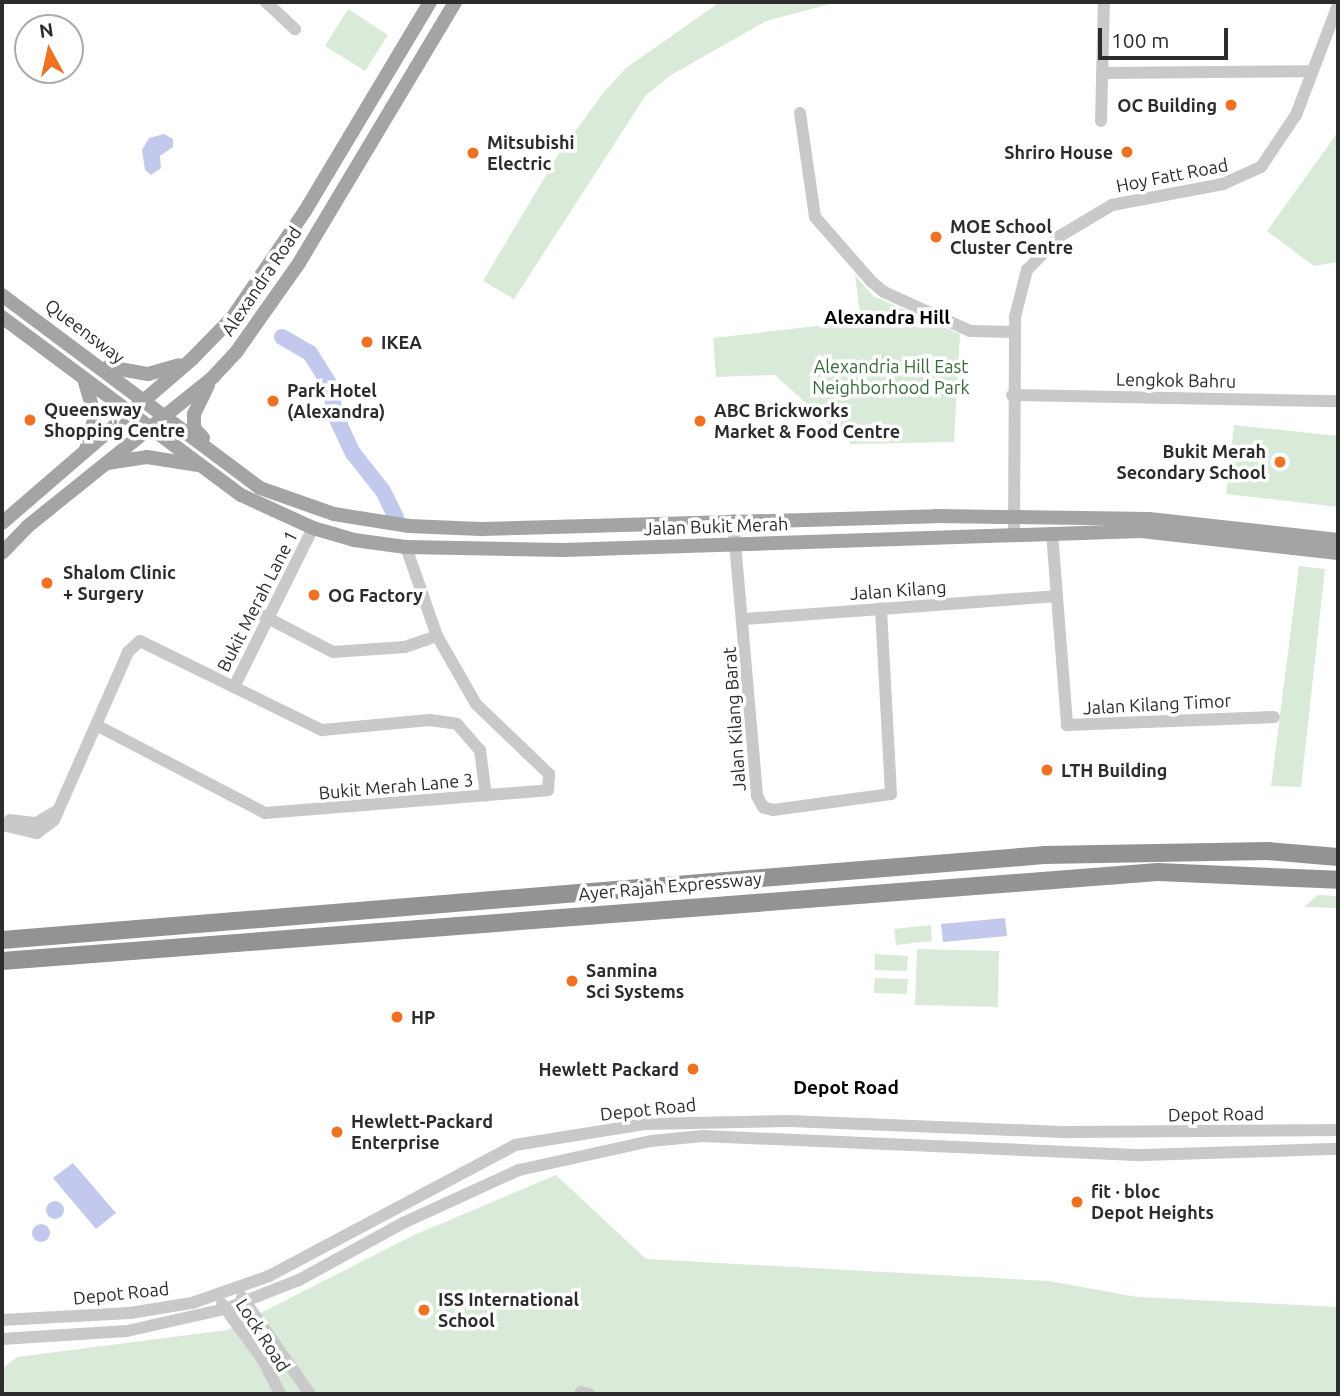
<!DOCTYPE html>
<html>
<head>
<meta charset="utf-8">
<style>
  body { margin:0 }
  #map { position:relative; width:1340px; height:1396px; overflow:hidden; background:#fff; font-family:Ubuntu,sans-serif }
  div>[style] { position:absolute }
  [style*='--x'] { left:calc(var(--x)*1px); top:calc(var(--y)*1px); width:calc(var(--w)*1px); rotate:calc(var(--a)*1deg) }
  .green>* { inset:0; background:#d9ebd8 }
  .water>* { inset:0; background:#c3c9ec }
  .round { border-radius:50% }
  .river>* { height:16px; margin:-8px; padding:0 8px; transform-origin:8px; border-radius:8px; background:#c3c9ec }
  .minor>* { height:12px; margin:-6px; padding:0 6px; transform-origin:6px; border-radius:6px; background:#c9c9c9 }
  .major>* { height:14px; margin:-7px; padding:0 7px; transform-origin:7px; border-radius:7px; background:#a4a4a4 }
  .highway>* { height:18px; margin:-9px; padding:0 9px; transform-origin:9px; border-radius:9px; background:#939393 }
  .dots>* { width:19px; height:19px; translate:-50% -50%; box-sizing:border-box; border:4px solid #fff; border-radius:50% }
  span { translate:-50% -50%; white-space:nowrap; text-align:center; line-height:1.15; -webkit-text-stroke:7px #fff; paint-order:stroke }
  .poi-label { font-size:18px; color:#2c2c2c; font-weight:700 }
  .right { translate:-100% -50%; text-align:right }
  .left { translate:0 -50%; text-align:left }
  .street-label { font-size:18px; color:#2c2c2c }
  .park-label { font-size:18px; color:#386a37 }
  .neighbourhood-label { font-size:19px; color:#000; font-weight:700 }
  .frame { position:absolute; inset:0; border:4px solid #2c2c2c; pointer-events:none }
  .north { position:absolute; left:14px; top:14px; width:70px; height:70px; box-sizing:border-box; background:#fff; border:2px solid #ababab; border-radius:50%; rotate:352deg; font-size:19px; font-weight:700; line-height:28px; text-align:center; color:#2c2c2c }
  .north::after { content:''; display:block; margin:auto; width:24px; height:32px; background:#ef7222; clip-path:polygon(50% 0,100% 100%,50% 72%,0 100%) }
  .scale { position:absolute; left:1098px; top:28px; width:130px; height:32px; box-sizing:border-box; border:4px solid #2c2c2c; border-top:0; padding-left:9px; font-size:21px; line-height:24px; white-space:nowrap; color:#2c2c2c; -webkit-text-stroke:5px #fff; paint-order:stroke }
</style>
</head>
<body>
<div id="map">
  <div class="green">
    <div style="clip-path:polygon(720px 2px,860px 2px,834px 3px,766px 21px,671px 75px,646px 95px,514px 299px,483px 281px,558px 155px,604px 92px,626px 68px)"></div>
    <div style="clip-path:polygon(348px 9px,388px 35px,365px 71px,325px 46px)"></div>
    <div style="clip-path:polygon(1338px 132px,1338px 262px,1314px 266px,1267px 231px)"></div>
    <div style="clip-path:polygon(855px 275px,873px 296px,960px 334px,954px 442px,851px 444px,775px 375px,716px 377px,713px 338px,861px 321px)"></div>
    <div style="clip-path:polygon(1234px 425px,1338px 436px,1338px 507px,1226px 494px)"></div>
    <div style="clip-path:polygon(1299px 566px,1325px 569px,1301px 787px,1271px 786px)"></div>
    <div style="clip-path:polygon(1318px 895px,1338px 896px,1338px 908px,1304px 907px)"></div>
    <div style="clip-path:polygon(931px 925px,932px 941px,896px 945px,894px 929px)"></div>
    <div style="clip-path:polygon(917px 949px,999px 951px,998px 1007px,915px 1005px)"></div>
    <div style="clip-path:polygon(875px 954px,908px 956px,907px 971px,875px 970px)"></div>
    <div style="clip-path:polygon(875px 978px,908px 979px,907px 994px,874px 993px)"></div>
    <div style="clip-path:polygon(556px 1175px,646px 1259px,1049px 1281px,1137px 1297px,1338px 1307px,1338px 1394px,7px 1394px,2px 1388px,2px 1369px,17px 1357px,227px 1330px,414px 1235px)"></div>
  </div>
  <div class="water">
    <div style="clip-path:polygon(164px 134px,173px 139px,173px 147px,160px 156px,161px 168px,151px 175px,145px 170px,142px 150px,149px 138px)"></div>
    <div style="clip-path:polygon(1005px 918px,1007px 936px,943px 942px,941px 924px)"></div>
    <div style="clip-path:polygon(73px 1163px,116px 1213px,96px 1229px,53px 1178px)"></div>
    <div class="round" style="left:46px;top:1201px;width:18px;height:18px"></div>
    <div class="round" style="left:32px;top:1224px;width:18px;height:18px"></div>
  </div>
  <div class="river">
    <div style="--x:282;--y:337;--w:32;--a:30"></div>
    <div style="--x:310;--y:353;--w:36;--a:58"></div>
    <div style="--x:329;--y:384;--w:34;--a:78"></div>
    <div style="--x:336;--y:417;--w:40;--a:65"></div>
    <div style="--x:353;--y:453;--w:48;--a:51.7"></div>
    <div style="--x:383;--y:491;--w:30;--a:64"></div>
  </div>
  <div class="minor">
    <div style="--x:266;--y:2;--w:40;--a:43"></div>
    <div style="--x:1102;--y:73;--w:210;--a:-0.5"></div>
    <div style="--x:800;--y:113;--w:105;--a:81.8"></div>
    <div style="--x:815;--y:217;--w:86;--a:48.8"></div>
    <div style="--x:872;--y:282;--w:16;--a:40"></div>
    <div style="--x:884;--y:292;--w:94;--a:24.4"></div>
    <div style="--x:970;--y:331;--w:45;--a:1.3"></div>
    <div style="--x:1101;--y:121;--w:119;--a:-88.6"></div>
    <div style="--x:1012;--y:395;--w:326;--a:1.1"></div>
    <div style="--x:733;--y:520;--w:277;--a:85"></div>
    <div style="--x:757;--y:796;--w:13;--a:61"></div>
    <div style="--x:763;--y:807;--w:10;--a:17"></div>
    <div style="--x:773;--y:810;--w:119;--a:-7.7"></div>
    <div style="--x:891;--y:794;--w:186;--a:-93.1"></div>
    <div style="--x:1052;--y:533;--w:193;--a:85.5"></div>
    <div style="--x:1067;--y:725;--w:207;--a:-2.2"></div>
    <div style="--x:1014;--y:534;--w:217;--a:-89.7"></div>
    <div style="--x:1015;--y:317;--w:49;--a:-75.7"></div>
    <div style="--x:1027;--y:270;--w:47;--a:-45.9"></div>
    <div style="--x:1060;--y:236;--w:61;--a:-30.8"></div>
    <div style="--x:1112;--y:205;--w:113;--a:-10.7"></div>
    <div style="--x:1223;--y:184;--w:42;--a:-24.1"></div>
    <div style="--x:1261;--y:167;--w:63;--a:-56.1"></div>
    <div style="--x:1296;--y:115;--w:118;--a:-69.1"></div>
    <div style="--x:264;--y:616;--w:78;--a:27.6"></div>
    <div style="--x:333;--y:652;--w:72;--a:-4"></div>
    <div style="--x:405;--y:647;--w:34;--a:-19"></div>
    <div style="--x:744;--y:619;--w:312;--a:-4.2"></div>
    <div style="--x:234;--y:687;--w:178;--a:-63.6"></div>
    <div style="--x:98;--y:726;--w:188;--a:27.5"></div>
    <div style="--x:265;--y:813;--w:284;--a:-4.6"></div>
    <div style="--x:548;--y:790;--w:16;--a:-86"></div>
    <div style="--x:549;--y:774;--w:101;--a:-136.2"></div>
    <div style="--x:476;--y:704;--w:78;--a:-119.8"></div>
    <div style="--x:437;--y:636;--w:94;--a:-109.2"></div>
    <div style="--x:10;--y:820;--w:26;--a:7"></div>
    <div style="--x:36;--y:823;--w:22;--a:-30"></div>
    <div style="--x:2;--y:825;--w:36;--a:13"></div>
    <div style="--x:37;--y:833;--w:21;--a:-37"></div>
    <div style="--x:54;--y:820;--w:184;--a:-66.2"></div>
    <div style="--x:128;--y:652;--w:16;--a:-43"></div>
    <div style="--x:140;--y:641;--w:203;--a:26.1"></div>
    <div style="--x:322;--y:730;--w:108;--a:-5.3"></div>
    <div style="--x:430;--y:720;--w:27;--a:8"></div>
    <div style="--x:457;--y:724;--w:35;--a:49"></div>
    <div style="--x:480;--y:750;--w:46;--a:82.6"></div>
    <div style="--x:242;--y:1297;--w:118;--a:55"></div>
    <div style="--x:222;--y:1304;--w:69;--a:53.8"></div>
    <div style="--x:263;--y:1360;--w:38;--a:63"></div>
    <div style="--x:2;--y:1320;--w:128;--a:-3.1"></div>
    <div style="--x:130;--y:1313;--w:63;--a:-9.2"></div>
    <div style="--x:192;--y:1303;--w:82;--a:-19.3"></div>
    <div style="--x:269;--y:1276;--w:279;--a:-28"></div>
    <div style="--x:515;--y:1145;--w:131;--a:-9.2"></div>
    <div style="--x:644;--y:1124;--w:145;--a:-1.2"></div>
    <div style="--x:789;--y:1121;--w:279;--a:2.3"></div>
    <div style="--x:1068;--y:1132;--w:270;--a:-0.4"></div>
    <div style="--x:2;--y:1339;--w:125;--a:-3.7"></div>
    <div style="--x:127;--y:1331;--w:100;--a:-12.7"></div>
    <div style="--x:225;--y:1309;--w:79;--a:-21.4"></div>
    <div style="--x:299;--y:1280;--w:119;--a:-28.7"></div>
    <div style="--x:403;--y:1223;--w:128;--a:-24.6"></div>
    <div style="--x:519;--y:1170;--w:135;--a:-12.4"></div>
    <div style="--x:651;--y:1141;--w:52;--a:-5.5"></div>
    <div style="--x:703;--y:1136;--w:439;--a:2.5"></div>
    <div style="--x:1142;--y:1155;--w:196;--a:-1.8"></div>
    <div style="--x:581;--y:1392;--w:8;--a:14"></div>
  </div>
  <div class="major">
    <div style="--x:2;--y:295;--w:322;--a:36.8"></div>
    <div style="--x:260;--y:488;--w:78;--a:19.4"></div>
    <div style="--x:334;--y:514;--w:76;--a:9.1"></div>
    <div style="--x:409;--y:526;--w:72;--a:2.4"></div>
    <div style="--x:481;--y:529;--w:455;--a:-1.6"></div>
    <div style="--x:936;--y:516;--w:213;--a:0.8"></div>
    <div style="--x:1149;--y:519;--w:190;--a:6.3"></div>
    <div style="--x:2;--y:317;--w:298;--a:36.7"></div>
    <div style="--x:241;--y:495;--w:79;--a:24.6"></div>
    <div style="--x:313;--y:528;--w:43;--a:16.3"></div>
    <div style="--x:354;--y:540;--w:52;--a:7.7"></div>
    <div style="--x:406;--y:547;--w:157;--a:1.1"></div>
    <div style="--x:563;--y:550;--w:578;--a:-1.88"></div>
    <div style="--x:1141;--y:531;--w:198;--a:6.4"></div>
    <div style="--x:108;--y:367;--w:41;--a:9.9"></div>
    <div style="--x:148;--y:374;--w:32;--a:-16"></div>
    <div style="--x:85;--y:382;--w:35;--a:74"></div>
    <div style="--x:95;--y:416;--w:34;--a:105"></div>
    <div style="--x:203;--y:438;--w:13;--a:-132"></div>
    <div style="--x:194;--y:428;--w:14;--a:-90"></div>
    <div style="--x:194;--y:414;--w:32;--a:-64"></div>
    <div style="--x:107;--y:463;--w:40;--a:-8.5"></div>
    <div style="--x:147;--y:457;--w:52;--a:8.9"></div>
    <div style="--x:2;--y:523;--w:252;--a:-40.8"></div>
    <div style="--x:193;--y:358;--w:56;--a:-45.7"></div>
    <div style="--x:232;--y:318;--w:130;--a:-55.7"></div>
    <div style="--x:305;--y:211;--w:244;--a:-59.1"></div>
    <div style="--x:2;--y:553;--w:37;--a:-46"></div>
    <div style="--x:28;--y:526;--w:238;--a:-38.8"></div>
    <div style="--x:213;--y:377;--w:35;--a:-47"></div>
    <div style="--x:237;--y:351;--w:108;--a:-54.8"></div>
    <div style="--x:299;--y:263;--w:304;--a:-59.1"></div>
  </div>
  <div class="highway">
    <div style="--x:2;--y:940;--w:1045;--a:-4.66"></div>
    <div style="--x:1044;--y:855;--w:224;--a:-1"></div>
    <div style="--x:1268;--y:851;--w:70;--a:4.9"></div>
    <div style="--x:2;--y:961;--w:1159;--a:-4.4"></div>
    <div style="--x:1158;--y:872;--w:180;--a:2.5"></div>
  </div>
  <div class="dots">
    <div style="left:1231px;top:105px;background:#ef7222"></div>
    <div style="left:1127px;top:152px;background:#ef7222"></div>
    <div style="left:473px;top:153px;background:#ef7222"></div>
    <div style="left:936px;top:237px;background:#ef7222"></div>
    <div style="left:367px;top:342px;background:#ef7222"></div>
    <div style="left:273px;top:401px;background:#ef7222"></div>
    <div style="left:30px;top:420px;background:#ef7222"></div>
    <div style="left:700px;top:421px;background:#ef7222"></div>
    <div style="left:1280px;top:462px;background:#ef7222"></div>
    <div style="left:47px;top:583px;background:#ef7222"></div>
    <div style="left:314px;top:595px;background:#ef7222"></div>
    <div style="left:1047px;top:770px;background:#ef7222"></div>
    <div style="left:572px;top:981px;background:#ef7222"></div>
    <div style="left:397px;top:1017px;background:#ef7222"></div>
    <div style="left:693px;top:1069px;background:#ef7222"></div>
    <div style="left:337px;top:1132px;background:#ef7222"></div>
    <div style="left:1077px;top:1202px;background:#ef7222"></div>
    <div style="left:424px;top:1310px;background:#ef7222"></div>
  </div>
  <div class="poi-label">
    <span class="right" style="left:1217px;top:105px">OC Building</span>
    <span class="left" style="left:487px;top:153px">Mitsubishi<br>Electric</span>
    <span class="right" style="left:1113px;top:152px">Shriro House</span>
    <span class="left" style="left:950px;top:237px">MOE School<br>Cluster Centre</span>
    <span class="left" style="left:381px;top:342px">IKEA</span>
    <span class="left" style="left:287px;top:401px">Park Hotel<br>(Alexandra)</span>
    <span class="left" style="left:44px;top:420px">Queensway<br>Shopping Centre</span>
    <span class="left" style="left:714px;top:421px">ABC Brickworks<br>Market &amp; Food Centre</span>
    <span class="right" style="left:1266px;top:462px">Bukit Merah<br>Secondary School</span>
    <span class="left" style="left:63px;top:583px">Shalom Clinic<br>+ Surgery</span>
    <span class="left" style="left:328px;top:595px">OG Factory</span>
    <span class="left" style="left:1061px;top:770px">LTH Building</span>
    <span class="left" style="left:586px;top:981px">Sanmina<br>Sci Systems</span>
    <span class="left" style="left:411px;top:1017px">HP</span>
    <span class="right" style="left:679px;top:1069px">Hewlett Packard</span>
    <span class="left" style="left:351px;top:1132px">Hewlett-Packard<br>Enterprise</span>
    <span class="left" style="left:1091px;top:1202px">fit · bloc<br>Depot Heights</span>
    <span class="left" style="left:438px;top:1310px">ISS International<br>School</span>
  </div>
  <div class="street-label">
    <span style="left:1172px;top:175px;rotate:-11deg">Hoy Fatt Road</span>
    <span style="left:261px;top:281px;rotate:-56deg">Alexandra Road</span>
    <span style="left:85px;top:331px;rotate:37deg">Queensway</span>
    <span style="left:1176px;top:380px;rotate:1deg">Lengkok Bahru</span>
    <span style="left:716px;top:526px;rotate:-2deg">Jalan Bukit Merah</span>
    <span style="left:898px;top:590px;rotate:-4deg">Jalan Kilang</span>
    <span style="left:257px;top:601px;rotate:-63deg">Bukit Merah Lane 1</span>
    <span style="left:1157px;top:704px;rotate:-3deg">Jalan Kilang Timor</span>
    <span style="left:734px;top:719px;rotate:-94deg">Jalan Kilang Barat</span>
    <span style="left:396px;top:786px;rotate:-5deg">Bukit Merah Lane 3</span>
    <span style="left:670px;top:886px;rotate:-5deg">Ayer Rajah Expressway</span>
    <span style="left:648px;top:1109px;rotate:-6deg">Depot Road</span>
    <span style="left:1216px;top:1114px;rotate:-1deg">Depot Road</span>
    <span style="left:121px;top:1293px;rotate:-6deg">Depot Road</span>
    <span style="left:263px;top:1335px;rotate:57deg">Lock Road</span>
  </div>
  <div class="park-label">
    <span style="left:891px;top:377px">Alexandria Hill East<br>Neighborhood Park</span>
  </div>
  <div class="neighbourhood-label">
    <span style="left:887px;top:318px">Alexandra Hill</span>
    <span style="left:846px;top:1088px">Depot Road</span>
  </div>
  <div class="frame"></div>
  <div class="north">N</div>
  <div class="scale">100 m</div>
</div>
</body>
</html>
